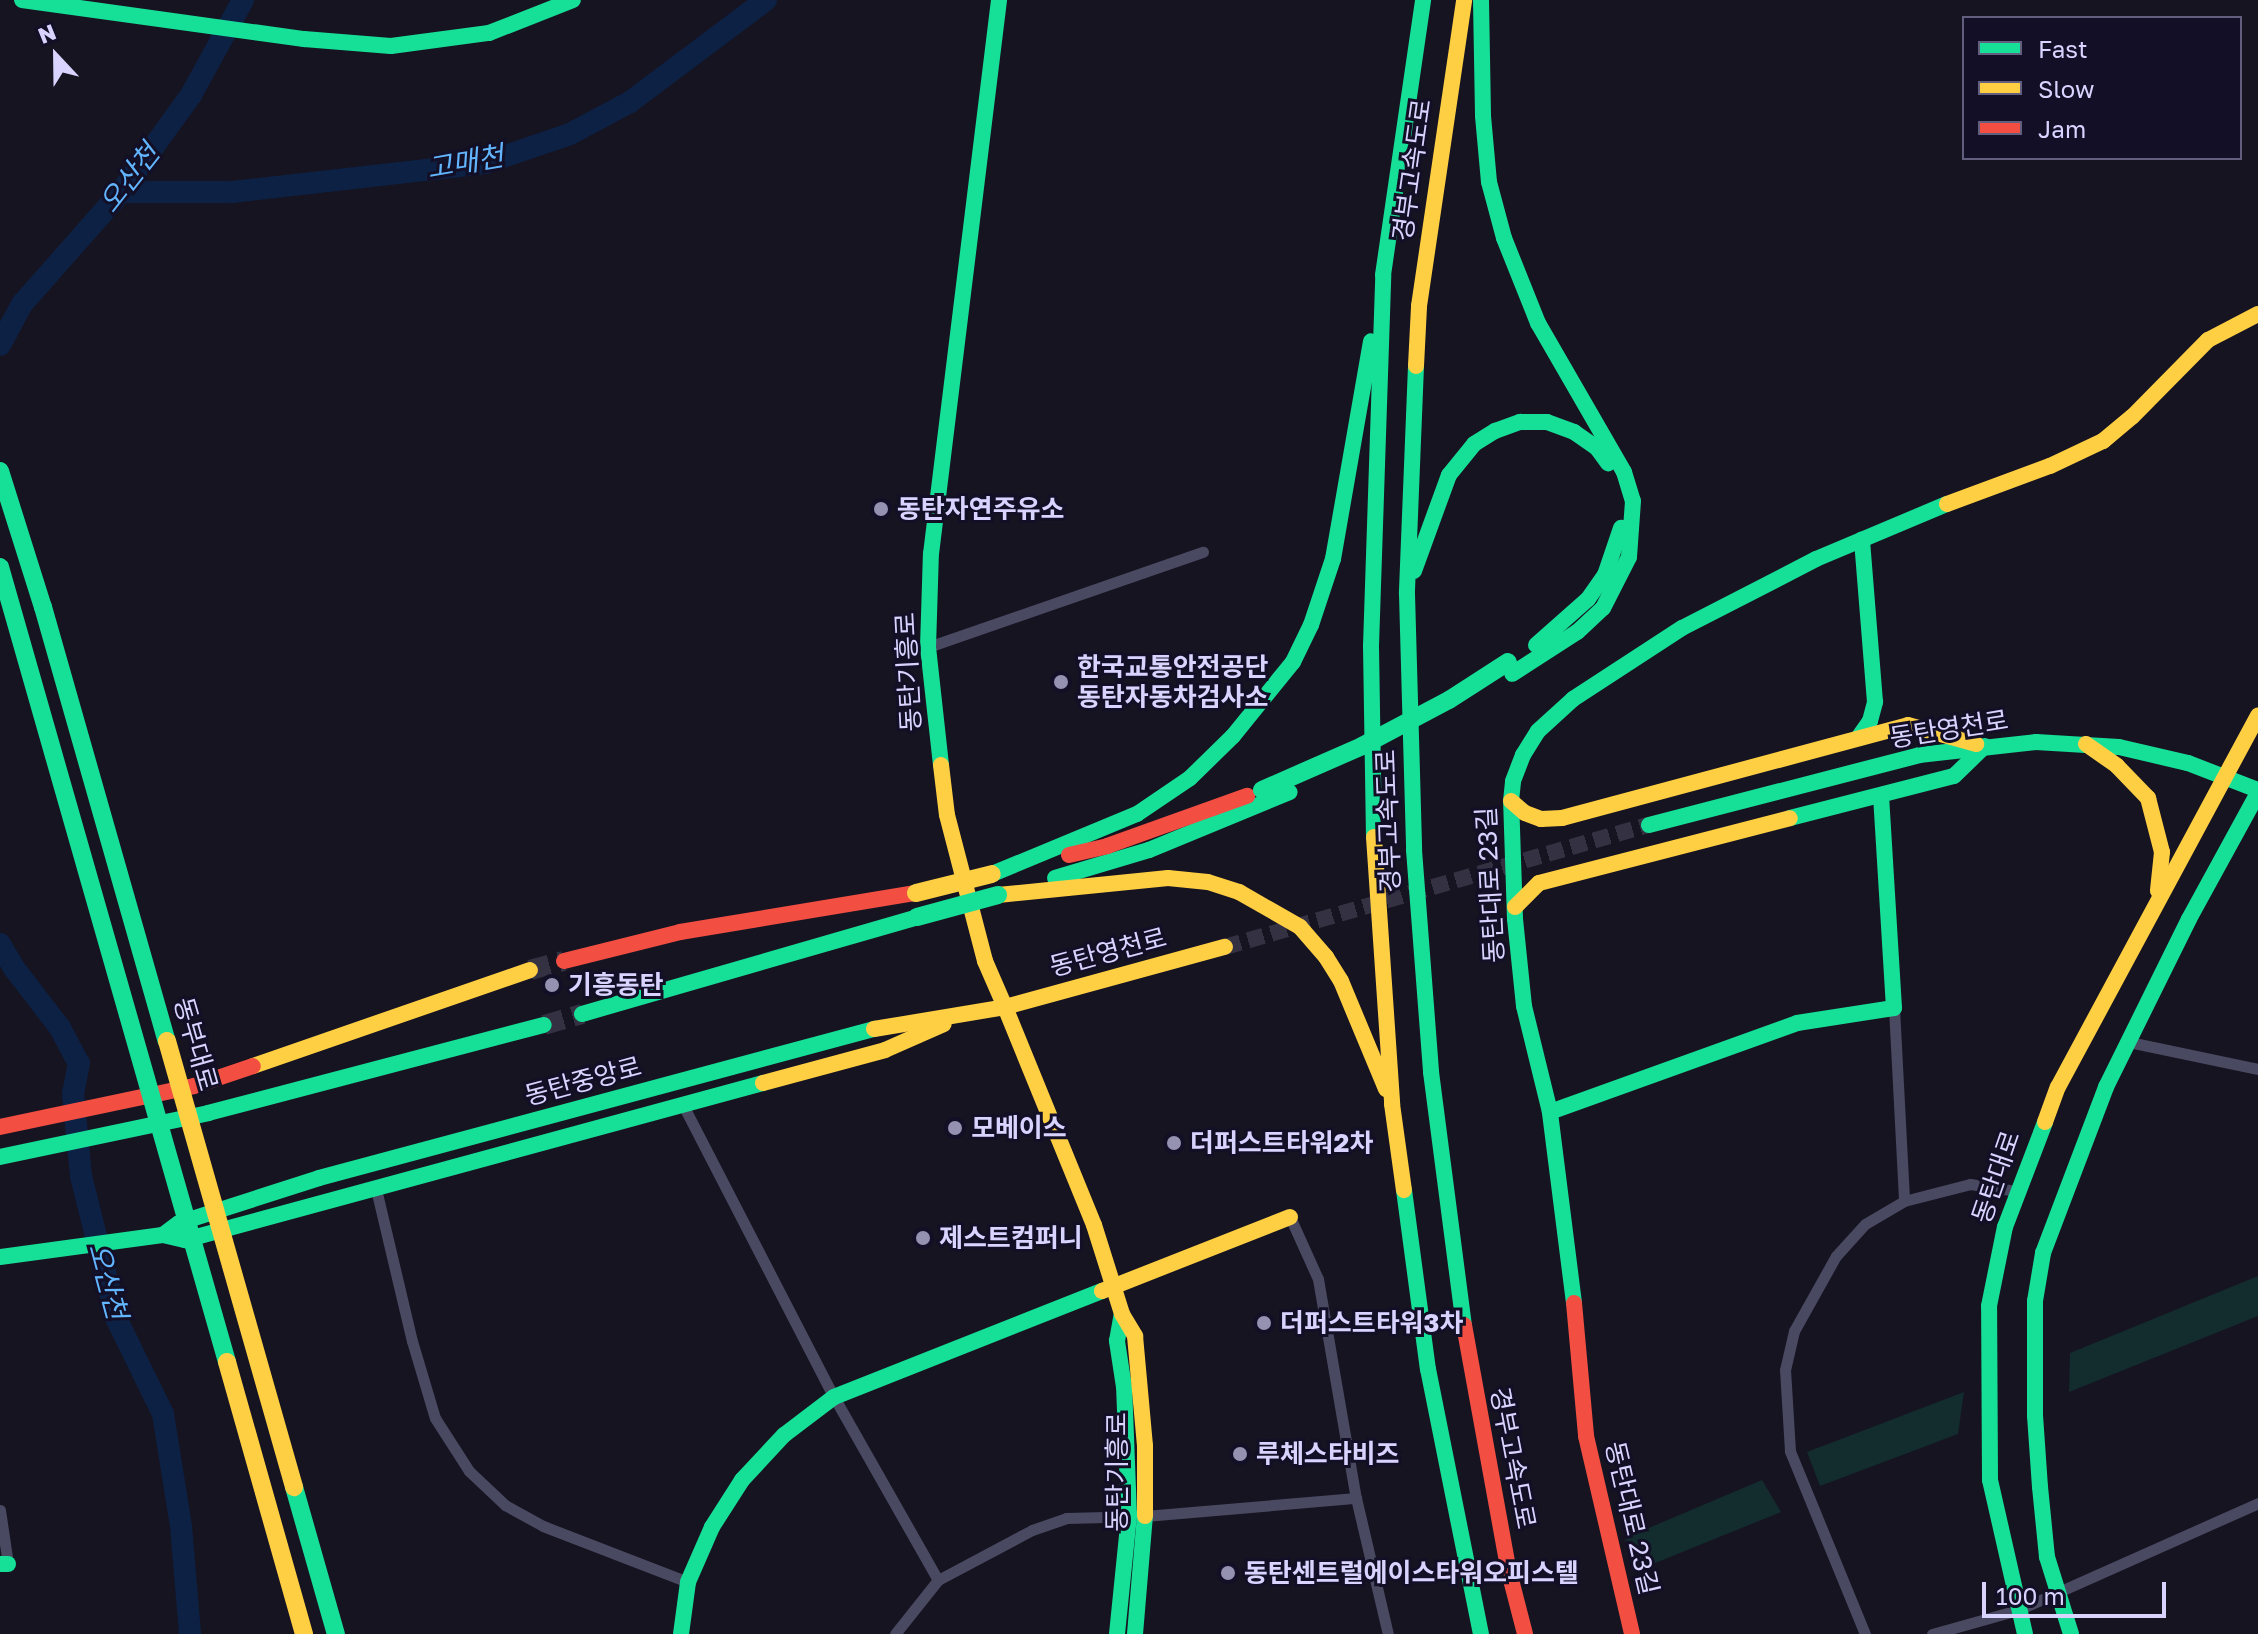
<!DOCTYPE html>
<html>
<head>
<meta charset="utf-8">
<style>
  body { margin:0 }
  #map { position:relative; width:2258px; height:1634px; overflow:hidden; background:#161421; font-family:"Golos Text","Noto Sans KR",sans-serif }
  div>[style] { position:absolute }
  [style*='--x'] { left:calc(var(--x)*1px); top:calc(var(--y)*1px); width:calc(var(--w)*1px); rotate:calc(var(--a)*1deg) }
  .green>* { inset:0; background:#132c2d }
  .river>* { height:22px; margin:-11px; padding:0 11px; transform-origin:11px; border-radius:11px; background:#0d2144 }
  .secondary-tunnel>* { height:16px; margin-top:-8px; transform-origin:0; background:repeating-linear-gradient(90deg,#333142 0 16px,transparent 0 24px) }
  .highway-tunnel>* { height:20px; margin-top:-10px; transform-origin:0; background:repeating-linear-gradient(90deg,#333142 0 20px,transparent 0 30px) }
  .street>* { height:11px; margin:-5.5px; padding:0 5.5px; transform-origin:5.5px; border-radius:5.5px; background:#4a4962 }
  .fast>* { height:16px; margin:-8px; padding:0 8px; transform-origin:8px; border-radius:8px; background:#16e098 }
  .slow>* { height:16px; margin:-8px; padding:0 8px; transform-origin:8px; border-radius:8px; background:#ffcf43 }
  .jam>* { height:16px; margin:-8px; padding:0 8px; transform-origin:8px; border-radius:8px; background:#f24e42 }
  .fast-bridge>* { height:18px; margin:-9px; padding:0 9px; transform-origin:9px; border-radius:9px; background:#16e098 }
  .slow-bridge>* { height:18px; margin:-9px; padding:0 9px; transform-origin:9px; border-radius:9px; background:#ffcf43 }
  .dots>* { width:22px; height:22px; translate:-50% -50%; box-sizing:border-box; border:4px solid #130f26; border-radius:50% }
  span { translate:-50% -50%; white-space:nowrap; text-align:center; line-height:1.15; -webkit-text-stroke:6px #130f26; paint-order:stroke }
  .street-label { font-size:26px; color:#d9d4ff }
  .poi-label { font-size:26px; color:#d9d4ff; font-weight:700 }
  .left { translate:0 -50%; text-align:left }
  .water-label { font-size:28px; color:#62b6ff; font-style:italic }
  .legend { position:absolute; left:1962px; top:16px; width:280px; height:144px; box-sizing:border-box; background:#130f26; border:2px solid #625e7d; margin:0; padding:10px 14px; list-style:none; font-size:24px; color:#d9d4ff }
  .legend li { display:flex; align-items:center; gap:16px; height:40px }
  .legend b { width:40px; border:2px solid #625e7d }
  .north { position:absolute; left:16px; top:16px; width:80px; height:80px; -webkit-text-stroke:6px #130f26; paint-order:stroke; rotate:338deg; font-size:22px; font-weight:700; line-height:32px; text-align:center; color:#d9d4ff }
  .north::after { content:''; display:block; margin:auto; width:28px; height:36px; background:#d9d4ff; clip-path:polygon(50% 0,100% 100%,50% 72%,0 100%) }
  .scale { position:absolute; left:1982px; top:1582px; width:184px; height:36px; box-sizing:border-box; border:4px solid #d9d4ff; border-top:0; padding-left:10px; font-size:24px; line-height:28px; white-space:nowrap; color:#d9d4ff; -webkit-text-stroke:6px #130f26; paint-order:stroke }
</style>
</head>
<body>
<div id="map">
  <div class="green">
    <div style="clip-path:polygon(2258px 1276px,2258px 1316px,2069px 1392px,2070px 1353px)"></div>
    <div style="clip-path:polygon(1964px 1392px,1958px 1434px,1820px 1486px,1807px 1452px)"></div>
    <div style="clip-path:polygon(1762px 1480px,1781px 1512px,1633px 1572px,1625px 1538px)"></div>
  </div>
  <div class="river">
    <div style="--x:121;--y:192;--w:111;--a:0"></div>
    <div style="--x:232;--y:192;--w:255;--a:-6.5"></div>
    <div style="--x:485;--y:163;--w:90;--a:-18.8"></div>
    <div style="--x:570;--y:134;--w:68;--a:-28.1"></div>
    <div style="--x:630;--y:102;--w:170;--a:-36.9"></div>
    <div style="--x:0;--y:345;--w:47;--a:-61.8"></div>
    <div style="--x:22;--y:304;--w:149;--a:-48.5"></div>
    <div style="--x:121;--y:192;--w:120;--a:-54.2"></div>
    <div style="--x:191;--y:95;--w:108;--a:-61.3"></div>
    <div style="--x:0;--y:944;--w:28;--a:60"></div>
    <div style="--x:14;--y:968;--w:76;--a:52.5"></div>
    <div style="--x:60;--y:1028;--w:40;--a:62"></div>
    <div style="--x:79;--y:1063;--w:31;--a:101"></div>
    <div style="--x:73;--y:1093;--w:83;--a:84.5"></div>
    <div style="--x:81;--y:1176;--w:148;--a:76"></div>
    <div style="--x:117;--y:1320;--w:105;--a:63.9"></div>
    <div style="--x:163;--y:1414;--w:113;--a:80.9"></div>
    <div style="--x:181;--y:1526;--w:108;--a:85.2"></div>
  </div>
  <div class="secondary-tunnel">
    <div style="--x:1225;--y:947;--w:441;--a:-16.1"></div>
  </div>
  <div class="highway-tunnel">
    <div style="--x:530;--y:970;--w:35;--a:-15"></div>
    <div style="--x:544;--y:1025;--w:40;--a:-16"></div>
  </div>
  <div class="street">
    <div style="--x:928;--y:647;--w:291;--a:-19.1"></div>
    <div style="--x:1894;--y:1008;--w:193;--a:87"></div>
    <div style="--x:1904;--y:1201;--w:68;--a:-14.4"></div>
    <div style="--x:1970;--y:1184;--w:48;--a:8.5"></div>
    <div style="--x:2129;--y:1042;--w:132;--a:11.8"></div>
    <div style="--x:683;--y:1105;--w:329;--a:62.7"></div>
    <div style="--x:834;--y:1397;--w:210;--a:60.4"></div>
    <div style="--x:376;--y:1189;--w:156;--a:76.7"></div>
    <div style="--x:412;--y:1341;--w:80;--a:73.4"></div>
    <div style="--x:435;--y:1418;--w:63;--a:57.3"></div>
    <div style="--x:469;--y:1471;--w:50;--a:43.4"></div>
    <div style="--x:505;--y:1505;--w:43;--a:28.9"></div>
    <div style="--x:543;--y:1526;--w:155;--a:21.1"></div>
    <div style="--x:1290;--y:1217;--w:68;--a:65.7"></div>
    <div style="--x:1318;--y:1279;--w:222;--a:80.2"></div>
    <div style="--x:1356;--y:1498;--w:140;--a:76.8"></div>
    <div style="--x:0;--y:1510;--w:55;--a:81.6"></div>
    <div style="--x:895;--y:1634;--w:69;--a:-51.5"></div>
    <div style="--x:938;--y:1580;--w:106;--a:-28"></div>
    <div style="--x:1032;--y:1530;--w:36;--a:-19"></div>
    <div style="--x:1066;--y:1518;--w:79;--a:-1.5"></div>
    <div style="--x:1145;--y:1516;--w:212;--a:-4.9"></div>
    <div style="--x:1865;--y:1634;--w:198;--a:-112.3"></div>
    <div style="--x:1790;--y:1451;--w:81;--a:-93.5"></div>
    <div style="--x:1785;--y:1370;--w:40;--a:-77"></div>
    <div style="--x:1794;--y:1331;--w:86;--a:-60.8"></div>
    <div style="--x:1836;--y:1256;--w:43;--a:-47.8"></div>
    <div style="--x:1865;--y:1224;--w:45;--a:-30.5"></div>
    <div style="--x:1932;--y:1634;--w:89;--a:-15.6"></div>
    <div style="--x:2018;--y:1610;--w:263;--a:-24"></div>
  </div>
  <div class="fast">
    <div style="--x:22;--y:0;--w:285;--a:7.9"></div>
    <div style="--x:304;--y:39;--w:87;--a:4.6"></div>
    <div style="--x:391;--y:46;--w:99;--a:-7.6"></div>
    <div style="--x:489;--y:33;--w:90;--a:-21.4"></div>
    <div style="--x:1481;--y:0;--w:116;--a:89"></div>
    <div style="--x:1483;--y:116;--w:66;--a:84.8"></div>
    <div style="--x:1489;--y:182;--w:58;--a:75"></div>
    <div style="--x:1504;--y:238;--w:92;--a:68.2"></div>
    <div style="--x:1538;--y:323;--w:172;--a:60"></div>
    <div style="--x:1624;--y:472;--w:30;--a:73"></div>
    <div style="--x:1633;--y:501;--w:56;--a:94.1"></div>
    <div style="--x:1629;--y:557;--w:57;--a:117"></div>
    <div style="--x:1603;--y:608;--w:35;--a:137"></div>
    <div style="--x:1577;--y:632;--w:77;--a:147.1"></div>
    <div style="--x:1416;--y:366;--w:228;--a:92.3"></div>
    <div style="--x:1407;--y:594;--w:256;--a:88.4"></div>
    <div style="--x:1414;--y:850;--w:223;--a:85.6"></div>
    <div style="--x:1431;--y:1072;--w:255;--a:82.6"></div>
    <div style="--x:1414;--y:571;--w:102;--a:-70"></div>
    <div style="--x:1449;--y:475;--w:40;--a:-51"></div>
    <div style="--x:1474;--y:444;--w:25;--a:-32"></div>
    <div style="--x:1495;--y:431;--w:27;--a:-20"></div>
    <div style="--x:1520;--y:422;--w:27;--a:0"></div>
    <div style="--x:1547;--y:422;--w:29;--a:20"></div>
    <div style="--x:1574;--y:432;--w:28;--a:35"></div>
    <div style="--x:1597;--y:448;--w:19;--a:54"></div>
    <div style="--x:1536;--y:645;--w:69;--a:-41.5"></div>
    <div style="--x:1588;--y:599;--w:29;--a:-55"></div>
    <div style="--x:1605;--y:575;--w:50;--a:-71.2"></div>
    <div style="--x:1858;--y:738;--w:21;--a:-55"></div>
    <div style="--x:1870;--y:721;--w:20;--a:-75"></div>
    <div style="--x:1875;--y:702;--w:163;--a:-94.6"></div>
    <div style="--x:941;--y:765;--w:119;--a:-96.3"></div>
    <div style="--x:928;--y:647;--w:93;--a:-88.2"></div>
    <div style="--x:931;--y:554;--w:558;--a:-83"></div>
    <div style="--x:1790;--y:818;--w:169;--a:-14.4"></div>
    <div style="--x:1954;--y:776;--w:43;--a:-44.1"></div>
    <div style="--x:1649;--y:825;--w:279;--a:-14.5"></div>
    <div style="--x:1919;--y:755;--w:118;--a:-6.3"></div>
    <div style="--x:2036;--y:742;--w:83;--a:3.4"></div>
    <div style="--x:2119;--y:747;--w:71;--a:13.1"></div>
    <div style="--x:2188;--y:763;--w:75;--a:21.1"></div>
    <div style="--x:1374;--y:837;--w:191;--a:-90.9"></div>
    <div style="--x:1371;--y:646;--w:371;--a:-88.1"></div>
    <div style="--x:1383;--y:275;--w:278;--a:-81.7"></div>
    <div style="--x:992;--y:874;--w:157;--a:-22.5"></div>
    <div style="--x:1137;--y:814;--w:64;--a:-34.2"></div>
    <div style="--x:1190;--y:778;--w:60;--a:-44.3"></div>
    <div style="--x:1233;--y:736;--w:95;--a:-51"></div>
    <div style="--x:1293;--y:662;--w:41;--a:-64.1"></div>
    <div style="--x:1311;--y:625;--w:70;--a:-71.6"></div>
    <div style="--x:1333;--y:559;--w:221;--a:-80.1"></div>
    <div style="--x:1055;--y:878;--w:98;--a:-16.6"></div>
    <div style="--x:1149;--y:850;--w:152;--a:-22.4"></div>
    <div style="--x:582;--y:1014;--w:349;--a:-16.1"></div>
    <div style="--x:1550;--y:1112;--w:263;--a:-19.8"></div>
    <div style="--x:1797;--y:1023;--w:98;--a:-8.8"></div>
    <div style="--x:1894;--y:1008;--w:212;--a:-93.5"></div>
    <div style="--x:0;--y:1157;--w:213;--a:-11.9"></div>
    <div style="--x:208;--y:1113;--w:347;--a:-14.7"></div>
    <div style="--x:1404;--y:1190;--w:181;--a:82.4"></div>
    <div style="--x:1428;--y:1369;--w:270;--a:78.7"></div>
    <div style="--x:163;--y:1235;--w:20;--a:-37"></div>
    <div style="--x:179;--y:1223;--w:147;--a:-17.8"></div>
    <div style="--x:319;--y:1178;--w:575;--a:-15.03"></div>
    <div style="--x:0;--y:1257;--w:164;--a:-7.7"></div>
    <div style="--x:163;--y:1235;--w:23;--a:13"></div>
    <div style="--x:185;--y:1240;--w:599;--a:-15.2"></div>
    <div style="--x:1574;--y:1303;--w:193;--a:-97.2"></div>
    <div style="--x:1550;--y:1112;--w:109;--a:-103.8"></div>
    <div style="--x:1524;--y:1006;--w:87;--a:-95.9"></div>
    <div style="--x:1515;--y:919;--w:118;--a:-91.9"></div>
    <div style="--x:1511;--y:801;--w:20;--a:-84"></div>
    <div style="--x:1513;--y:781;--w:28;--a:-69"></div>
    <div style="--x:1523;--y:755;--w:28;--a:-58"></div>
    <div style="--x:1538;--y:731;--w:47;--a:-42.4"></div>
    <div style="--x:1573;--y:699;--w:130;--a:-33.1"></div>
    <div style="--x:1682;--y:628;--w:151;--a:-27.2"></div>
    <div style="--x:1816;--y:559;--w:142;--a:-22.8"></div>
    <div style="--x:0;--y:1564;--w:8;--a:0"></div>
    <div style="--x:681;--y:1634;--w:52;--a:-82.3"></div>
    <div style="--x:688;--y:1582;--w:60;--a:-66.4"></div>
    <div style="--x:712;--y:1527;--w:56;--a:-57.4"></div>
    <div style="--x:742;--y:1480;--w:62;--a:-47"></div>
    <div style="--x:784;--y:1435;--w:63;--a:-37.2"></div>
    <div style="--x:834;--y:1397;--w:288;--a:-21.6"></div>
    <div style="--x:1117;--y:1634;--w:120;--a:-84.2"></div>
    <div style="--x:1129;--y:1515;--w:128;--a:-92.2"></div>
    <div style="--x:1124;--y:1387;--w:47;--a:-98.7"></div>
    <div style="--x:1117;--y:1341;--w:27;--a:-80"></div>
    <div style="--x:1135;--y:1634;--w:118;--a:-85.2"></div>
    <div style="--x:2025;--y:1634;--w:158;--a:-102.8"></div>
    <div style="--x:1990;--y:1480;--w:174;--a:-90.3"></div>
    <div style="--x:1989;--y:1306;--w:81;--a:-78.6"></div>
    <div style="--x:2005;--y:1227;--w:112;--a:-69.1"></div>
    <div style="--x:2071;--y:1634;--w:81;--a:-107.3"></div>
    <div style="--x:2047;--y:1557;--w:70;--a:-95.7"></div>
    <div style="--x:2040;--y:1487;--w:71;--a:-94"></div>
    <div style="--x:2035;--y:1416;--w:115;--a:-90"></div>
    <div style="--x:2035;--y:1301;--w:49;--a:-80.5"></div>
    <div style="--x:2043;--y:1253;--w:178;--a:-69.2"></div>
    <div style="--x:2106;--y:1087;--w:187;--a:-63.7"></div>
    <div style="--x:2189;--y:919;--w:144;--a:-61.3"></div>
  </div>
  <div class="slow">
    <div style="--x:1416;--y:366;--w:60;--a:-87.1"></div>
    <div style="--x:1419;--y:306;--w:309;--a:-81.6"></div>
    <div style="--x:1947;--y:504;--w:110;--a:-20.3"></div>
    <div style="--x:2050;--y:466;--w:59;--a:-25.3"></div>
    <div style="--x:2103;--y:441;--w:38;--a:-40"></div>
    <div style="--x:2132;--y:417;--w:108;--a:-45.4"></div>
    <div style="--x:2208;--y:340;--w:56;--a:-27.5"></div>
    <div style="--x:2086;--y:744;--w:38;--a:35"></div>
    <div style="--x:2117;--y:766;--w:45;--a:45.9"></div>
    <div style="--x:2148;--y:798;--w:56;--a:75.5"></div>
    <div style="--x:2162;--y:852;--w:39;--a:96"></div>
    <div style="--x:941;--y:765;--w:50;--a:83.2"></div>
    <div style="--x:947;--y:815;--w:151;--a:75.4"></div>
    <div style="--x:985;--y:961;--w:50;--a:66.5"></div>
    <div style="--x:1511;--y:801;--w:18;--a:41"></div>
    <div style="--x:1525;--y:813;--w:17;--a:21"></div>
    <div style="--x:1541;--y:819;--w:21;--a:-3"></div>
    <div style="--x:1562;--y:818;--w:358;--a:-15"></div>
    <div style="--x:1908;--y:725;--w:71;--a:15.6"></div>
    <div style="--x:1374;--y:837;--w:268;--a:86.1"></div>
    <div style="--x:1392;--y:1104;--w:87;--a:82.1"></div>
    <div style="--x:998;--y:895;--w:171;--a:-5.7"></div>
    <div style="--x:1168;--y:878;--w:40;--a:5.7"></div>
    <div style="--x:1208;--y:882;--w:33;--a:18"></div>
    <div style="--x:1239;--y:892;--w:70;--a:29.8"></div>
    <div style="--x:1300;--y:927;--w:40;--a:49"></div>
    <div style="--x:1326;--y:957;--w:28;--a:58"></div>
    <div style="--x:1341;--y:981;--w:117;--a:67.4"></div>
    <div style="--x:1515;--y:907;--w:34;--a:-45"></div>
    <div style="--x:1539;--y:883;--w:259;--a:-14.5"></div>
    <div style="--x:1005;--y:1007;--w:235;--a:67.8"></div>
    <div style="--x:1094;--y:1225;--w:93;--a:72.5"></div>
    <div style="--x:1122;--y:1314;--w:26;--a:59"></div>
    <div style="--x:1135;--y:1336;--w:110;--a:84.8"></div>
    <div style="--x:1145;--y:1446;--w:70;--a:90"></div>
    <div style="--x:874;--y:1029;--w:133;--a:-9.5"></div>
    <div style="--x:1005;--y:1007;--w:228;--a:-15.3"></div>
    <div style="--x:253;--y:1066;--w:293;--a:-19.1"></div>
    <div style="--x:763;--y:1083;--w:126;--a:-15.1"></div>
    <div style="--x:885;--y:1050;--w:64;--a:-23.8"></div>
    <div style="--x:2045;--y:1122;--w:37;--a:-70"></div>
    <div style="--x:2058;--y:1087;--w:422;--a:-61.7"></div>
    <div style="--x:1102;--y:1291;--w:202;--a:-21.5"></div>
  </div>
  <div class="jam">
    <div style="--x:1069;--y:855;--w:39;--a:-13"></div>
    <div style="--x:1107;--y:846;--w:149;--a:-19.7"></div>
    <div style="--x:564;--y:961;--w:120;--a:-14"></div>
    <div style="--x:680;--y:932;--w:239;--a:-9.4"></div>
    <div style="--x:0;--y:1127;--w:198;--a:-11.9"></div>
    <div style="--x:194;--y:1086;--w:62;--a:-18.7"></div>
    <div style="--x:1574;--y:1303;--w:134;--a:84.8"></div>
    <div style="--x:1586;--y:1436;--w:203;--a:76.9"></div>
    <div style="--x:1464;--y:1325;--w:251;--a:79.7"></div>
    <div style="--x:1509;--y:1572;--w:64;--a:75.5"></div>
  </div>
  <div class="fast-bridge">
    <div style="--x:0;--y:471;--w:143;--a:72.5"></div>
    <div style="--x:43;--y:607;--w:451;--a:74.1"></div>
    <div style="--x:0;--y:567;--w:827;--a:74.06"></div>
    <div style="--x:1262;--y:790;--w:109;--a:-23.7"></div>
    <div style="--x:1362;--y:746;--w:98;--a:-27.9"></div>
    <div style="--x:1449;--y:700;--w:70;--a:-32.8"></div>
    <div style="--x:917;--y:917;--w:84;--a:-15.2"></div>
    <div style="--x:294;--y:1487;--w:153;--a:74.1"></div>
  </div>
  <div class="slow-bridge">
    <div style="--x:916;--y:893;--w:78;--a:-14"></div>
    <div style="--x:167;--y:1041;--w:464;--a:74.1"></div>
    <div style="--x:227;--y:1362;--w:283;--a:74.2"></div>
  </div>
  <div class="dots">
    <div style="left:881px;top:509px;background:#9591b1"></div>
    <div style="left:1061px;top:682px;background:#9591b1"></div>
    <div style="left:552px;top:985px;background:#9591b1"></div>
    <div style="left:955px;top:1128px;background:#9591b1"></div>
    <div style="left:1174px;top:1143px;background:#9591b1"></div>
    <div style="left:923px;top:1238px;background:#9591b1"></div>
    <div style="left:1264px;top:1323px;background:#9591b1"></div>
    <div style="left:1240px;top:1454px;background:#9591b1"></div>
    <div style="left:1228px;top:1573px;background:#9591b1"></div>
  </div>
  <div class="street-label">
    <span style="left:1412px;top:170px;rotate:-82deg">경부고속도로</span>
    <span style="left:908px;top:672px;rotate:-93deg">동탄기흥로</span>
    <span style="left:1949px;top:729px;rotate:-9deg">동탄영천로</span>
    <span style="left:1388px;top:821px;rotate:-92deg">경부고속도로</span>
    <span style="left:1490px;top:885px;rotate:-93deg">동탄대로 23길</span>
    <span style="left:1108px;top:952px;rotate:-15deg">동탄영천로</span>
    <span style="left:196px;top:1044px;rotate:74deg">동부대로</span>
    <span style="left:583px;top:1081px;rotate:-15deg">동탄중앙로</span>
    <span style="left:1996px;top:1177px;rotate:-71deg">동탄대로</span>
    <span style="left:1513px;top:1458px;rotate:79deg">경부고속도로</span>
    <span style="left:1117px;top:1472px;rotate:-90deg">동탄기흥로</span>
    <span style="left:1632px;top:1518px;rotate:77deg">동탄대로 23길</span>
  </div>
  <div class="poi-label">
    <span class="left" style="left:897px;top:509px">동탄자연주유소</span>
    <span class="left" style="left:1077px;top:682px">한국교통안전공단<br>동탄자동차검사소</span>
    <span class="left" style="left:568px;top:985px">기흥동탄</span>
    <span class="left" style="left:971px;top:1128px">모베이스</span>
    <span class="left" style="left:1190px;top:1143px">더퍼스트타워2차</span>
    <span class="left" style="left:939px;top:1238px">제스트컴퍼니</span>
    <span class="left" style="left:1280px;top:1323px">더퍼스트타워3차</span>
    <span class="left" style="left:1256px;top:1454px">루체스타비즈</span>
    <span class="left" style="left:1244px;top:1573px">동탄센트럴에이스타워오피스텔</span>
  </div>
  <div class="water-label">
    <span style="left:465px;top:162px;rotate:-10deg">고매천</span>
    <span style="left:129px;top:178px;rotate:-52deg">오산천</span>
    <span style="left:108px;top:1281px;rotate:75deg">오산천</span>
  </div>
  <ul class="legend">
  <li><b style="height:10px;background:#16e098"></b>Fast</li>
  <li><b style="height:10px;background:#ffcf43"></b>Slow</li>
  <li><b style="height:10px;background:#f24e42"></b>Jam</li>
  </ul>
  <div class="north">N</div>
  <div class="scale">100 m</div>
</div>
</body>
</html>
